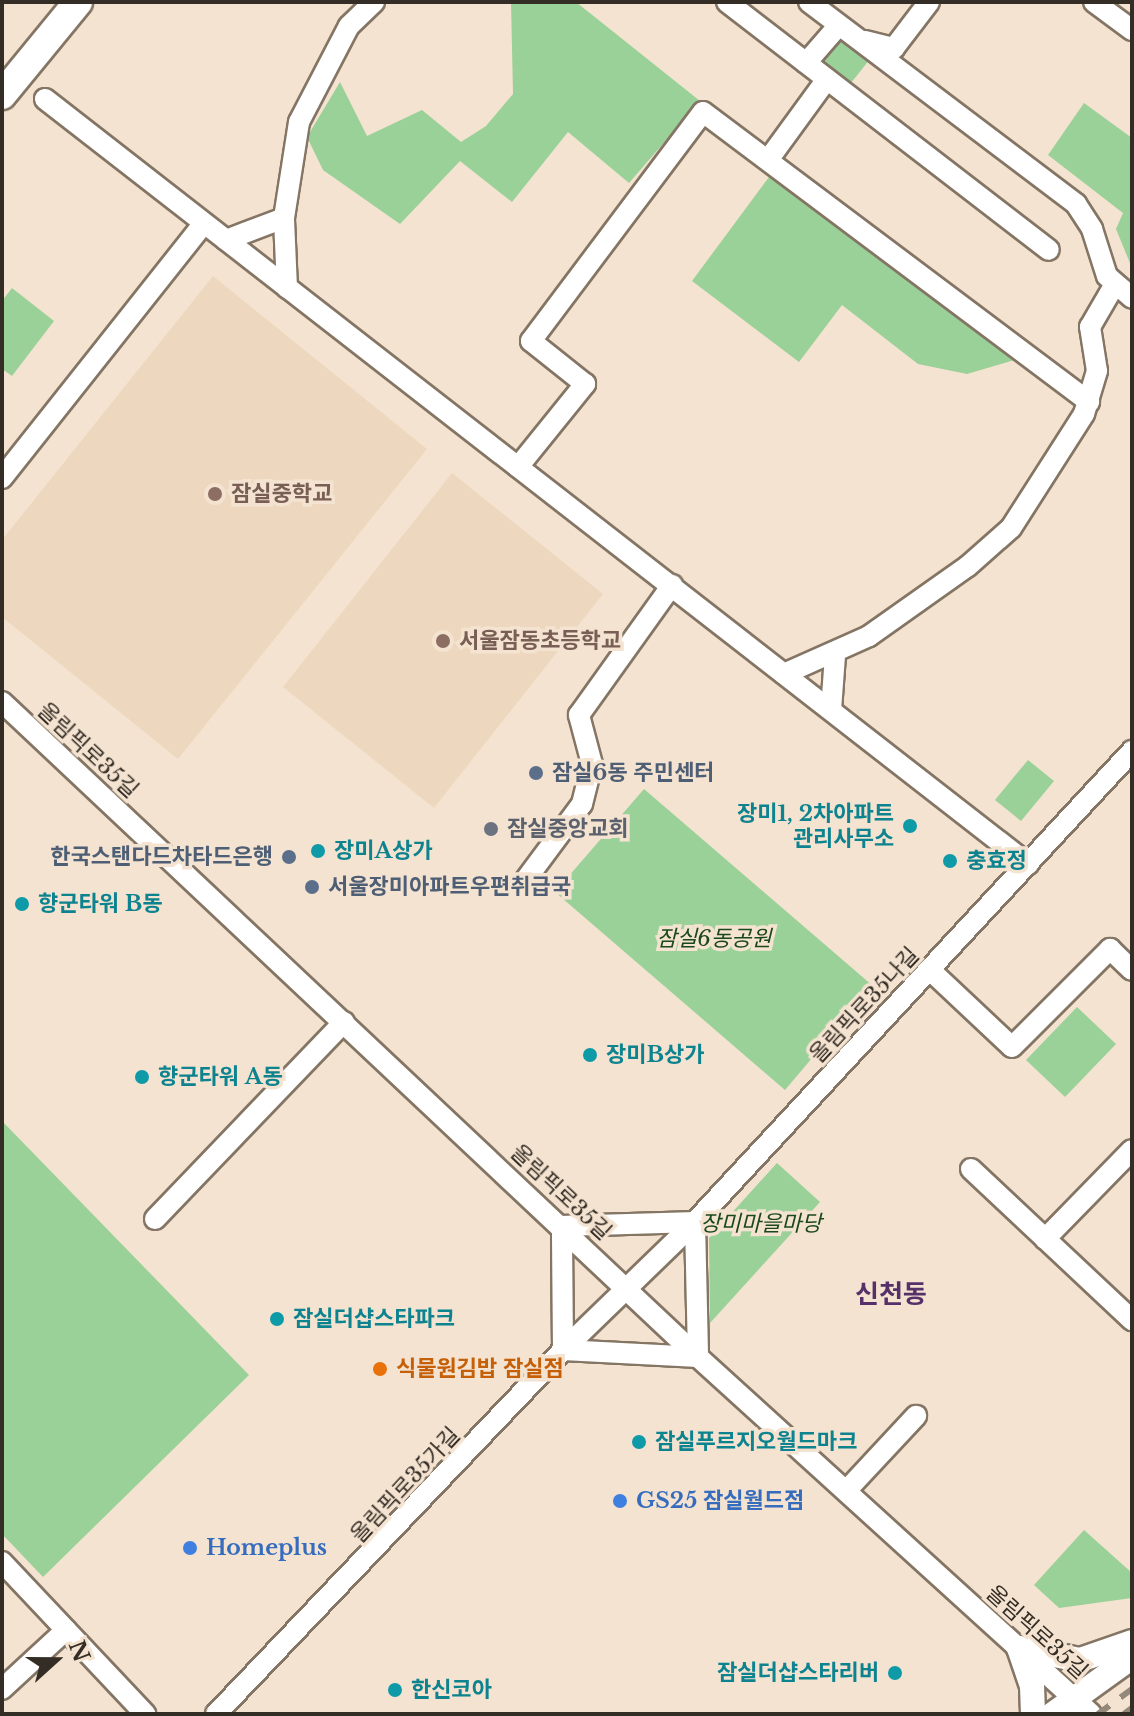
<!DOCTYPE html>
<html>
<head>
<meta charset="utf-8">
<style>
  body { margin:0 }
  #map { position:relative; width:1134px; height:1716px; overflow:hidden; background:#f4e3d0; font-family:"Libre Baskerville","Noto Sans KR",serif }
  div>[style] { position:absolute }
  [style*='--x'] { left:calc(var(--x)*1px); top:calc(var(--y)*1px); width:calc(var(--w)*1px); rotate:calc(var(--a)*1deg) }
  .built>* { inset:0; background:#edd8bf }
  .green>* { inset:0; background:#99d198 }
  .roads { filter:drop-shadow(2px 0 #847564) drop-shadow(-2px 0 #847564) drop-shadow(0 2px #847564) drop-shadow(0 -2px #847564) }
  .minor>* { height:20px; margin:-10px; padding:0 10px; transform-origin:10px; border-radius:10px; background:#fff }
  .major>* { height:24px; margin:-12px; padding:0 12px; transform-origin:12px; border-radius:12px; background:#fff }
  .highway>* { height:28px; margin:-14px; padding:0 14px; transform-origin:14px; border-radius:14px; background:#fff }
  .rail>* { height:6px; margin-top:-3px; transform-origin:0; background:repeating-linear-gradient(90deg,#94887b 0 14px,transparent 0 28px) }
  .dots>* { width:22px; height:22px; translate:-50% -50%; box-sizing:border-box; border:4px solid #f4e3d0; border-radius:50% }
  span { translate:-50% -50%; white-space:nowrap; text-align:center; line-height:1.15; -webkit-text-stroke:7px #f4e3d0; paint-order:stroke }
  .education-label { font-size:22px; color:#785e54; font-weight:700 }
  .left { translate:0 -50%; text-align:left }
  .street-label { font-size:22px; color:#342d26 }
  .service-label { font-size:22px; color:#4e5e75; font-weight:700 }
  .right { translate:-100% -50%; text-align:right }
  .culture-label { font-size:22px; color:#0d838f; font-weight:700 }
  .worship-label { font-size:22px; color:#5b616d; font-weight:700 }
  .park-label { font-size:22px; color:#19481b; font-style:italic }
  .food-label { font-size:22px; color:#c56008; font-weight:700 }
  .shop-label { font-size:22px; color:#366cbe; font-weight:700 }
  .quarter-label { font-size:26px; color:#563169; font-weight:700 }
  .frame { position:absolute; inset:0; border:4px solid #342d26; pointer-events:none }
  .north { position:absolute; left:16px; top:1620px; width:80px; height:80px; -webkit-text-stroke:6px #f4e3d0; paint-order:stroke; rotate:69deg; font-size:22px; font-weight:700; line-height:32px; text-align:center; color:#342d26 }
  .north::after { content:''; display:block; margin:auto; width:28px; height:36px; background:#342d26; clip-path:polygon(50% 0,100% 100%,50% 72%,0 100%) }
</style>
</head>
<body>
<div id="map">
  <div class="built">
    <div style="clip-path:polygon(213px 276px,427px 449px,178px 759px,2px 617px,2px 540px)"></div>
    <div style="clip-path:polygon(452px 473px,603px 594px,434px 808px,283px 687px)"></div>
  </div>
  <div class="green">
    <div style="clip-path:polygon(511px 2px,576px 2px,700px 101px,629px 183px,568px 132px,512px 202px,460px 161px,400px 224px,323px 170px,307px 137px,340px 82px,367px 136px,422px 110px,461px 142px,486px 126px,513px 94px)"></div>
    <div style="clip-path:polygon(842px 37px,870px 59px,851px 83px,823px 61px)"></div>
    <div style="clip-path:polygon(1084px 103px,1132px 138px,1132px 268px,1116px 229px,1123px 213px,1048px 155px)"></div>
    <div style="clip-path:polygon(772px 173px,1018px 359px,967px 374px,918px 364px,842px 305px,799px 362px,692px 281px)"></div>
    <div style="clip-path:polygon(12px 288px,54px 321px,12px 376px,2px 369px,2px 301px)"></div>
    <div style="clip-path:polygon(1028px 760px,1054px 781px,1021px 821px,995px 800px)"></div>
    <div style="clip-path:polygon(644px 789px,873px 986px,785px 1090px,555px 892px)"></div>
    <div style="clip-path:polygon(1077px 1007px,1116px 1044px,1065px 1097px,1026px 1060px)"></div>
    <div style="clip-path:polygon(2px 1121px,249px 1375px,43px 1577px,2px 1534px)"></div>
    <div style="clip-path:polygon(777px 1163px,820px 1202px,710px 1323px,709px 1238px)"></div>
    <div style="clip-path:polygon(1084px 1530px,1132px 1573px,1132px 1598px,1059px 1608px,1034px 1585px)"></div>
  </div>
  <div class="roads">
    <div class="minor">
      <div style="--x:727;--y:2;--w:406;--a:37.6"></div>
      <div style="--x:809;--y:2;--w:335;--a:37.1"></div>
      <div style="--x:1076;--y:204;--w:30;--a:57"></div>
      <div style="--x:1092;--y:229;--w:49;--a:72.3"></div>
      <div style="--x:1107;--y:276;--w:33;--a:41"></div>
      <div style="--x:1094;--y:2;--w:47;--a:36.4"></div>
      <div style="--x:865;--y:41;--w:30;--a:14"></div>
      <div style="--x:894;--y:48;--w:58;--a:-52.7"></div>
      <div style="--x:806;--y:63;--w:50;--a:-49"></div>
      <div style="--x:45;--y:99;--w:1246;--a:37.89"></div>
      <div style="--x:768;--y:160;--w:100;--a:-53.9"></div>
      <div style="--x:226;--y:240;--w:62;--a:-20.8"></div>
      <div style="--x:287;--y:288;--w:70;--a:-92.5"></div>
      <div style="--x:284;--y:218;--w:97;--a:-81.1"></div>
      <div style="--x:299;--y:122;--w:108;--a:-62.5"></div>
      <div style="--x:349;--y:26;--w:35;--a:-44"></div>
      <div style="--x:518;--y:467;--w:107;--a:-51.1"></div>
      <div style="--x:585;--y:384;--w:69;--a:-141.5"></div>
      <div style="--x:531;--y:341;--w:286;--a:-53.1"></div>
      <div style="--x:703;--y:112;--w:483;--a:36.9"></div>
      <div style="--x:2;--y:478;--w:325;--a:-51.6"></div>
      <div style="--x:784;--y:674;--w:93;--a:-24.1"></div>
      <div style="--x:869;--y:636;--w:121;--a:-35.3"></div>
      <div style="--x:968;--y:566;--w:57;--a:-41.5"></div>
      <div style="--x:1011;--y:528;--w:135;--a:-57.4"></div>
      <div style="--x:1084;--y:414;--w:45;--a:-73.2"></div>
      <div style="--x:1097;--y:371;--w:45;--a:-99"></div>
      <div style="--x:1090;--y:327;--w:50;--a:-59.8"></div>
      <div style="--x:2;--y:702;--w:956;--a:43.26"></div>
      <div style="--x:698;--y:1357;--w:531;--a:42.25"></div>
      <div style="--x:831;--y:710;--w:55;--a:-85.8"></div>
      <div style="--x:524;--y:882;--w:97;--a:-53.4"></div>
      <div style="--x:582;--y:804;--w:41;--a:-76"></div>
      <div style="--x:592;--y:764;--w:51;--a:-104.9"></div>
      <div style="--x:579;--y:715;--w:160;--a:-54.4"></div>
      <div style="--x:930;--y:970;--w:112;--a:43.2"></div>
      <div style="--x:1012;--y:1047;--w:139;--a:-45"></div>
      <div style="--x:1110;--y:949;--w:30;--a:44"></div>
      <div style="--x:971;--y:1169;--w:221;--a:43.2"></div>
      <div style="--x:155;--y:1219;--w:273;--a:-46.2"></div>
      <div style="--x:695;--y:1222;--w:135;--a:88.7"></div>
      <div style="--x:698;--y:1357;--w:135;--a:-177"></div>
      <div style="--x:563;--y:1350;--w:124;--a:-90.5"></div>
      <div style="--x:562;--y:1226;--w:133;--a:-1.7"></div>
      <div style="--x:1045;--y:1239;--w:124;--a:-45.7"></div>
      <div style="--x:846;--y:1491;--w:103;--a:-47"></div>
      <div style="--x:2;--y:1562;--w:209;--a:46.7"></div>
      <div style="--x:2;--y:1689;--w:87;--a:-42.7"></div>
      <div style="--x:216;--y:1714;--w:503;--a:-46.37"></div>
      <div style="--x:563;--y:1350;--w:184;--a:-44.1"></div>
      <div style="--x:695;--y:1222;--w:643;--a:-47.14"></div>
    </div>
    <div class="major">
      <div style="--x:1033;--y:1714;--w:28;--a:-92"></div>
      <div style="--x:1032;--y:1686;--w:40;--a:-108.9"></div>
      <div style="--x:1019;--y:1648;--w:62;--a:11.1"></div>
      <div style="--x:1080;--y:1660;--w:55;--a:-19.1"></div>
      <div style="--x:1053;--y:1714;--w:97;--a:-35.8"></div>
    </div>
    <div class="highway">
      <div style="--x:2;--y:95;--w:120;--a:-50.7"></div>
    </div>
  </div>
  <div class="rail">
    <div style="--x:1098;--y:1714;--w:42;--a:-36.3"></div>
    <div style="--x:1124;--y:1714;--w:10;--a:-37"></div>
  </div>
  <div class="dots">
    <div style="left:215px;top:494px;background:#8d6e63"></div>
    <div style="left:443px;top:641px;background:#8d6e63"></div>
    <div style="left:536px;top:773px;background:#5c6f8a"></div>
    <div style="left:910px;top:826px;background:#0f9aa8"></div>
    <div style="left:491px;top:829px;background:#6b7280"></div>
    <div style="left:318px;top:851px;background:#0f9aa8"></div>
    <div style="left:289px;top:857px;background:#5c6f8a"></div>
    <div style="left:950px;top:861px;background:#0f9aa8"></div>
    <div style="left:312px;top:887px;background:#5c6f8a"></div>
    <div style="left:22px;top:904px;background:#0f9aa8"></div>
    <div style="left:590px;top:1055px;background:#0f9aa8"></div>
    <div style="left:142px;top:1077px;background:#0f9aa8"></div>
    <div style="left:277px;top:1319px;background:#0f9aa8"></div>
    <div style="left:380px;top:1369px;background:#e8710a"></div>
    <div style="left:639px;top:1442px;background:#0f9aa8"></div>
    <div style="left:620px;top:1501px;background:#3f7fe0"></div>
    <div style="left:190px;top:1548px;background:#3f7fe0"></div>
    <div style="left:895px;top:1673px;background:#0f9aa8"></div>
    <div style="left:395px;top:1690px;background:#0f9aa8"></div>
  </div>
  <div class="education-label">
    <span class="left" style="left:231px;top:494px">잠실중학교</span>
    <span class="left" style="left:459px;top:641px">서울잠동초등학교</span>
  </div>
  <div class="street-label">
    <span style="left:88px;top:750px;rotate:43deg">올림픽로35길</span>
    <span style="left:864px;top:1005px;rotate:-47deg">올림픽로35나길</span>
    <span style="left:561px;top:1192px;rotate:43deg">올림픽로35길</span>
    <span style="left:405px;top:1485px;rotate:-47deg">올림픽로35가길</span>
    <span style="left:1037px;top:1632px;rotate:42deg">올림픽로35길</span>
  </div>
  <div class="service-label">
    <span class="left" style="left:552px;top:773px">잠실6동 주민센터</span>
    <span class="right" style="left:273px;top:857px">한국스탠다드차타드은행</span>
    <span class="left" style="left:328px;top:887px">서울장미아파트우편취급국</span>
  </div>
  <div class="culture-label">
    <span class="right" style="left:894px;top:826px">장미1, 2차아파트<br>관리사무소</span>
    <span class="left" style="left:334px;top:851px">장미A상가</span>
    <span class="left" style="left:966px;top:861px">충효정</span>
    <span class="left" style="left:38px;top:904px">향군타워 B동</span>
    <span class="left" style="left:606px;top:1055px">장미B상가</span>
    <span class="left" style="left:158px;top:1077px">향군타워 A동</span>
    <span class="left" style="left:293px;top:1319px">잠실더샵스타파크</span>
    <span class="left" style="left:655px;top:1442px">잠실푸르지오월드마크</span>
    <span class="right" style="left:879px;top:1673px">잠실더샵스타리버</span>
    <span class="left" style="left:411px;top:1690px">한신코아</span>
  </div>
  <div class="worship-label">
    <span class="left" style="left:507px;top:829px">잠실중앙교회</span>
  </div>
  <div class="park-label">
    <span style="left:714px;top:939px">잠실6동공원</span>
    <span style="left:761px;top:1224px">장미마을마당</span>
  </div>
  <div class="food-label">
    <span class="left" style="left:396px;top:1369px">식물원김밥 잠실점</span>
  </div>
  <div class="shop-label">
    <span class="left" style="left:636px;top:1501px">GS25 잠실월드점</span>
    <span class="left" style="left:206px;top:1548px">Homeplus</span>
  </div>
  <div class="quarter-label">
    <span style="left:891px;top:1295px">신천동</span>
  </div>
  <div class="frame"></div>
  <div class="north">N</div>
</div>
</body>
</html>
